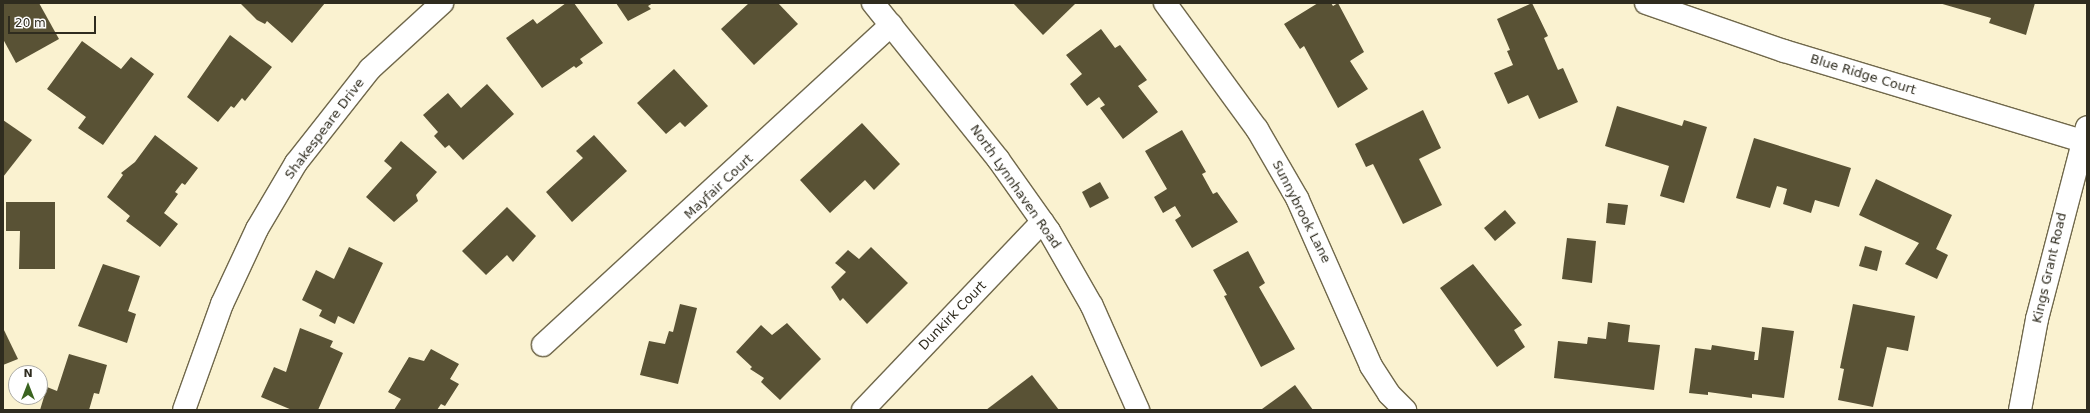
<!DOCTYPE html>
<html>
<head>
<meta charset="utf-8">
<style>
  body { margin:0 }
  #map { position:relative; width:2090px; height:413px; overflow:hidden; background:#faf2d0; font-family:"DejaVu Sans",sans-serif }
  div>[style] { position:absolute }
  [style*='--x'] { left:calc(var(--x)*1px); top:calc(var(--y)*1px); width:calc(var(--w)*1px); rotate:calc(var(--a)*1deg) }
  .building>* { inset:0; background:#595235 }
  .roads { filter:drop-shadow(1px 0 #70684b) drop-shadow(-1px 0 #70684b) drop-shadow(0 1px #70684b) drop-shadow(0 -1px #70684b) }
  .street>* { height:22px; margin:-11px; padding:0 11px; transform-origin:11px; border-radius:11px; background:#fff }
  .secondary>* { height:22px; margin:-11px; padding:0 11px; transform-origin:11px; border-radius:11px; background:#fff }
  span { translate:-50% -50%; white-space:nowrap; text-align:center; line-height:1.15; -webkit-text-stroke:4px #fff; paint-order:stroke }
  .street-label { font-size:13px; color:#2f2c1f }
  .frame { position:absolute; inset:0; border:4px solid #2f2c1f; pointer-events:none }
  .north { position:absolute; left:8px; top:365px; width:40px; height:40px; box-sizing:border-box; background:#fff; border:1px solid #acaba5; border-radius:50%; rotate:0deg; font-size:11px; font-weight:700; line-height:16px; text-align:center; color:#2f2c1f }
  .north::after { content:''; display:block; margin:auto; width:14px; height:18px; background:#3b6420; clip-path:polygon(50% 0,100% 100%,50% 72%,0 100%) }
  .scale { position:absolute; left:8px; top:16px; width:88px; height:18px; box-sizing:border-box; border:2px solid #2f2c1f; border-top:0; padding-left:5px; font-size:12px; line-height:14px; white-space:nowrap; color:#2f2c1f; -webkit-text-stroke:3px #fff; paint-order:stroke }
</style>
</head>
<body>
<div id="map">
  <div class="building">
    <div style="clip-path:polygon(3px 3px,39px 3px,59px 39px,16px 63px,3px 39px)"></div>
    <div style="clip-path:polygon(240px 3px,325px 3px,292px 43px,267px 21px,265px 24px,257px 20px)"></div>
    <div style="clip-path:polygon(566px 3px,574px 3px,603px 43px,580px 59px,583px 63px,576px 68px,574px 66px,542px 88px,506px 38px,533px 19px,537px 24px)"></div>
    <div style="clip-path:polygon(616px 3px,653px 3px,648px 6px,651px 9px,628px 21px)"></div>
    <div style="clip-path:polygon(749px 3px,778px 3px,798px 24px,754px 65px,721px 29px)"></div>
    <div style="clip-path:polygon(1013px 3px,1074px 3px,1075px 4px,1043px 35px)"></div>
    <div style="clip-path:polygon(1318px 3px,1331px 3px,1333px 6px,1338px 3px,1364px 52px,1350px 61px,1368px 89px,1338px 108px,1304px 46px,1300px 49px,1284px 24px)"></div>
    <div style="clip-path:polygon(1532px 3px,1548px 36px,1544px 38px,1558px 70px,1563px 68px,1578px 102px,1539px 119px,1528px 95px,1508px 104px,1494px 73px,1513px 65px,1507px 51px,1510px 50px,1497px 19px)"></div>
    <div style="clip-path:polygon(1939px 3px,2035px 3px,2026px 35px,1989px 23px,1991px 18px)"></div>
    <div style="clip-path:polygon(1101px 29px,1115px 48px,1120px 45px,1147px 80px,1138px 86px,1158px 112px,1123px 139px,1100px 108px,1105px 105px,1099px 97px,1087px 106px,1070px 84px,1082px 74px,1066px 55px)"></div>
    <div style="clip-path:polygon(230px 35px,272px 67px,245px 101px,242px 98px,234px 108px,231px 106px,218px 122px,187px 97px)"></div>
    <div style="clip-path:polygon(82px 41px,121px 69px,131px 57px,154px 74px,103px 145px,78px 128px,86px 117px,47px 89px)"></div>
    <div style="clip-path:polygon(674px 69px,708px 106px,685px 127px,680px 122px,666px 134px,637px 103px)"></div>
    <div style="clip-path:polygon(487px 84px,514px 114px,463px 160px,449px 145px,445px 148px,434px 136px,438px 132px,423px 115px,448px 93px,461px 108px)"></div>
    <div style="clip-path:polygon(1617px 106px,1682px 126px,1684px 120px,1707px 127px,1684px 203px,1660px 196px,1669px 166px,1605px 146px)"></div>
    <div style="clip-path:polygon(1423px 110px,1441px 148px,1419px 159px,1442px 205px,1403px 224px,1373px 164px,1366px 167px,1355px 144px)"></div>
    <div style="clip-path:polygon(3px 120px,32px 140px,3px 177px)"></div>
    <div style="clip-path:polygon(862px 123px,900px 164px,874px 190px,865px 180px,830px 213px,800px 180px)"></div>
    <div style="clip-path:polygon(1182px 130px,1206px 172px,1202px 174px,1213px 194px,1217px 192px,1238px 222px,1192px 248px,1175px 220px,1181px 216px,1175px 206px,1163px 213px,1154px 197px,1167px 189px,1145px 151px)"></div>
    <div style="clip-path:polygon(155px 135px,198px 168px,185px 185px,182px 183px,175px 192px,178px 194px,164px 213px,178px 224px,160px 247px,126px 221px,130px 216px,107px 197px,123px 175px,121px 173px,135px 162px)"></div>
    <div style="clip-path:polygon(594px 135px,627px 171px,572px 222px,546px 192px,583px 158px,576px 151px)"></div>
    <div style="clip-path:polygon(1754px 138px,1851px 168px,1839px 207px,1815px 200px,1811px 213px,1783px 204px,1787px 189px,1777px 186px,1770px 208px,1736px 198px)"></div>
    <div style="clip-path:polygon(401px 141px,437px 172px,416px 195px,418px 201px,394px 222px,366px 197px,392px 168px,384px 161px)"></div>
    <div style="clip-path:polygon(1876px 179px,1952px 215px,1936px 249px,1948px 255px,1937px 279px,1905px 264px,1919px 243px,1859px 215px)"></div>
    <div style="clip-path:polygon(1100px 182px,1109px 198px,1090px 208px,1082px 192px)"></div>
    <div style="clip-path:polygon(6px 202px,55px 202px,55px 269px,19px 269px,20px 231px,6px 231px)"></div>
    <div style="clip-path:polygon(1608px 203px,1628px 205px,1625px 225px,1606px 223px)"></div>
    <div style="clip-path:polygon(507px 207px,536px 236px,513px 262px,507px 255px,486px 275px,462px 251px)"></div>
    <div style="clip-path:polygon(1505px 210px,1516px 223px,1495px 241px,1484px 228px)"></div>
    <div style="clip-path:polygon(1567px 238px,1596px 241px,1592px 283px,1562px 279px)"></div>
    <div style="clip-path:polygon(1865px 246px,1882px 251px,1877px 271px,1859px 266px)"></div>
    <div style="clip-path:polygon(349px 247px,383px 263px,354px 324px,338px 316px,335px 324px,319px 316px,322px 310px,302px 300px,316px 270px,334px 279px)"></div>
    <div style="clip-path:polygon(871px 247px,908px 283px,867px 324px,843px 298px,840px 301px,831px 287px,846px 272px,835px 263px,848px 250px,859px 259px)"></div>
    <div style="clip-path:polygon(1248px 251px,1265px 283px,1259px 287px,1295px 349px,1261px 367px,1224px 296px,1227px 295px,1213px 270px)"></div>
    <div style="clip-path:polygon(103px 264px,140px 276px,128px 311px,136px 314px,127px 343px,78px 326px)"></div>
    <div style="clip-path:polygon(1473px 264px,1522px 325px,1514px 330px,1525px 347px,1497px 367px,1440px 288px)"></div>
    <div style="clip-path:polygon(680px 304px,697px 308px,678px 384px,640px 375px,649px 341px,665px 344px,669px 331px,673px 332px)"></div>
    <div style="clip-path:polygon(1853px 304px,1915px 316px,1908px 351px,1887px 347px,1873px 407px,1838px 400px,1844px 369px,1840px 368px)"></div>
    <div style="clip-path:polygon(1608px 322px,1630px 325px,1628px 342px,1660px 345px,1654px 390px,1554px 378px,1558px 341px,1587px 344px,1588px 337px,1606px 339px)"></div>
    <div style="clip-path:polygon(787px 323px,821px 359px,780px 400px,761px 382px,764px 378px,750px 369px,752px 367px,736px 352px,761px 325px,772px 335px)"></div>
    <div style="clip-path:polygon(1762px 327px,1794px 331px,1784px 398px,1752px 394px,1752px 398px,1708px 392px,1708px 395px,1689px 393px,1695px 348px,1711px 350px,1712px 345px,1755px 352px,1754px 360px,1758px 360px)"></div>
    <div style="clip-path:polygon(3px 328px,18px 359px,3px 365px)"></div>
    <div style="clip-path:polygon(300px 328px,333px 341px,330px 347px,343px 353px,318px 410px,292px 410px,261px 397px,274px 367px,286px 372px)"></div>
    <div style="clip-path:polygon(431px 349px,459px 364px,450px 379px,459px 384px,445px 406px,441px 404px,437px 410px,394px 410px,401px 399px,388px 392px,409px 357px,424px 361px)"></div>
    <div style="clip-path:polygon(69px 354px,107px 365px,99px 394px,94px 393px,89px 410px,40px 410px,47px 387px,57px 391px)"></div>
    <div style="clip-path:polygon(1032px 375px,1059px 410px,986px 410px)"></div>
    <div style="clip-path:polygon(1295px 385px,1313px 410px,1263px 410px,1262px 409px)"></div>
  </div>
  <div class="roads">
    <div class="street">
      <div style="--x:1165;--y:3;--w:156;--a:53.9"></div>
      <div style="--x:1257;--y:129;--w:80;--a:59.9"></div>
      <div style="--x:1297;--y:198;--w:184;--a:66.2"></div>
      <div style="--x:1371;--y:366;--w:33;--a:57"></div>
      <div style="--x:1389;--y:394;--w:23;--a:45"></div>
      <div style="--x:1646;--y:3;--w:146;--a:19.2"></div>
      <div style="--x:1784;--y:51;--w:311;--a:16.8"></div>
      <div style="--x:543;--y:345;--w:473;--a:-42.6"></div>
      <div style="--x:184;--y:410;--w:113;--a:-70.3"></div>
      <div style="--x:222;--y:304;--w:83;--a:-65"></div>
      <div style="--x:257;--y:229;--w:77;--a:-59.4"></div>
      <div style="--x:296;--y:163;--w:120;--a:-51.8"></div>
      <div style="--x:370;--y:69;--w:98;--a:-42.5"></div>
      <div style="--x:863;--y:410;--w:260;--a:-46.4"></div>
      <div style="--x:2020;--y:410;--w:93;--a:-79.4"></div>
      <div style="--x:2037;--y:319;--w:198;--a:-75.4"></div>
    </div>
    <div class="secondary">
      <div style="--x:873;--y:3;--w:200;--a:51.3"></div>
      <div style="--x:998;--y:159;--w:88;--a:54.7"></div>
      <div style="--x:1049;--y:231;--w:86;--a:60.2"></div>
      <div style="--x:1092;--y:306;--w:114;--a:66.1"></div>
    </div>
  </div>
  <div class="street-label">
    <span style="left:1863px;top:75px;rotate:17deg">Blue Ridge Court</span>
    <span style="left:325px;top:129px;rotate:-53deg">Shakespeare Drive</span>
    <span style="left:719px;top:187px;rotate:-43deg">Mayfair Court</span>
    <span style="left:1015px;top:187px;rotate:55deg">North Lynnhaven Road</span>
    <span style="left:1301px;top:212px;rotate:63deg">Sunnybrook Lane</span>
    <span style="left:2050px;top:268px;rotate:-77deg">Kings Grant Road</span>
    <span style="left:953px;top:316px;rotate:-46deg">Dunkirk Court</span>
  </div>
  <div class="frame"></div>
  <div class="north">N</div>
  <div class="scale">20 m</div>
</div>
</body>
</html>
